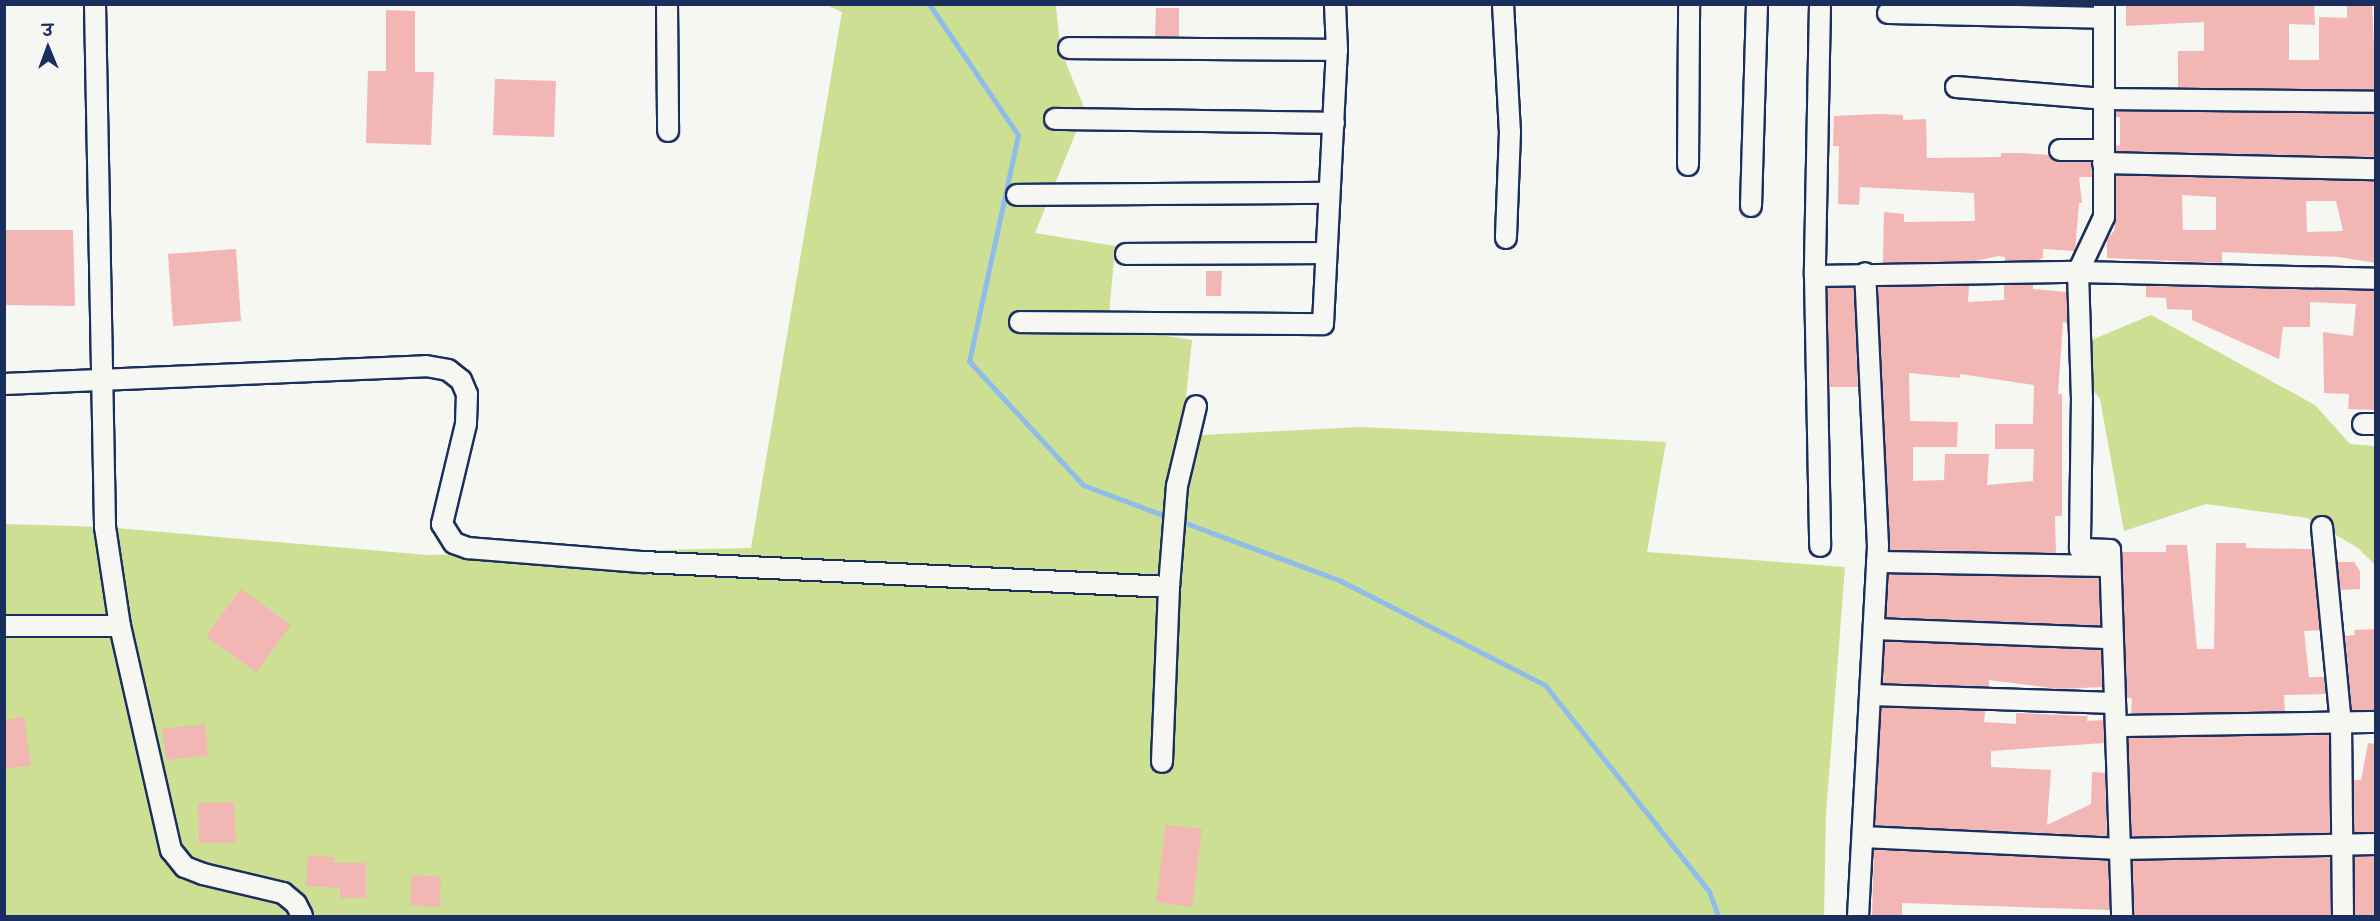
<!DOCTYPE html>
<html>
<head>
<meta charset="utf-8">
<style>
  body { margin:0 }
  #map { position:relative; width:2380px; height:921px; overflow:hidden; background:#f6f6f2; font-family:Delius,"Playpen Sans Deva",sans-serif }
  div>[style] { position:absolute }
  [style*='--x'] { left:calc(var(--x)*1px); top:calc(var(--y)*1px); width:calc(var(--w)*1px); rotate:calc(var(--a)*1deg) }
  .green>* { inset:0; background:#ccdf93 }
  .stream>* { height:5px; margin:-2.5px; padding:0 2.5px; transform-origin:2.5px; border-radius:2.5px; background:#8fbde9 }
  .building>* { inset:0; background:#f2b6b4 }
  .roads { filter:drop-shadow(2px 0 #1b2f5e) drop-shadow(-2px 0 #1b2f5e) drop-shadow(0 2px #1b2f5e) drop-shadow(0 -2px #1b2f5e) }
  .minor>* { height:20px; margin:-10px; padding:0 10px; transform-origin:10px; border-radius:10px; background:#f6f6f2 }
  span { translate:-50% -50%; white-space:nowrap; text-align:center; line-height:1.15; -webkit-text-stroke:5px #f6f6f2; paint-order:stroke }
  .frame { position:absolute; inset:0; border:6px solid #1b2f5e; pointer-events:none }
  .north { position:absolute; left:18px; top:18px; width:60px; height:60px; -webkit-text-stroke:4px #f6f6f2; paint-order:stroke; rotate:359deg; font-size:16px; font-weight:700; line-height:24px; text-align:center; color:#1b2f5e }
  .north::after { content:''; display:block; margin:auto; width:21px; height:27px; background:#1b2f5e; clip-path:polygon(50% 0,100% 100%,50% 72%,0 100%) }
</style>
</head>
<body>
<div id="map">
  <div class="green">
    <div style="clip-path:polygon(826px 5px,1056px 5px,1060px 48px,1085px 110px,1035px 233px,1115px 246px,1108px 327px,1192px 340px,1182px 436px,1361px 427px,1666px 442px,1647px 552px,1845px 567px,1826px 814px,1824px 916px,5px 916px,5px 524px,105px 527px,427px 555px,751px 548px,842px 12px)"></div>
    <div style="clip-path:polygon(2151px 315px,2315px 405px,2350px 444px,2375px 446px,2375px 565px,2358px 548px,2307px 518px,2206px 504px,2124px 531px,2100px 399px,2086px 381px,2087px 342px)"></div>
  </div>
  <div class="stream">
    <div style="--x:929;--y:4;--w:158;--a:55.8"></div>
    <div style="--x:1018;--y:135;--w:231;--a:102.2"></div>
    <div style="--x:969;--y:361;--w:168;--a:47.4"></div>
    <div style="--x:1083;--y:485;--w:94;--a:20.6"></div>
    <div style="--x:1180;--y:521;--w:170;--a:20.4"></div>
    <div style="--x:1339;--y:580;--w:231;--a:27"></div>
    <div style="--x:1545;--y:685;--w:263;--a:51.5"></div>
    <div style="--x:1709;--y:891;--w:27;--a:70"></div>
  </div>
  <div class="building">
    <div style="clip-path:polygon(2126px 4px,2314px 4px,2315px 25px,2289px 24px,2289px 60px,2319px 60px,2319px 17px,2347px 18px,2347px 4px,2372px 4px,2376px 90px,2178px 88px,2178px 51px,2204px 51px,2204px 22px,2126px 26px)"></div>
    <div style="clip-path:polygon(1156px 8px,1179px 8px,1179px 37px,1155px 37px)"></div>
    <div style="clip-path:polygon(386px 10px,415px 11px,415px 72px,434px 72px,431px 145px,366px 143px,368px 71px,386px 71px)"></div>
    <div style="clip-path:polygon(495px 79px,556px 81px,554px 137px,493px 135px)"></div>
    <div style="clip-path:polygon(2116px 111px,2376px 114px,2376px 157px,2116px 151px,2116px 145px,2120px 146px,2120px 117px,2116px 117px)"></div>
    <div style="clip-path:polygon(1879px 114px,1903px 115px,1903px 120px,1926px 119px,1927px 158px,2001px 157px,2001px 153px,2019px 153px,2049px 155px,2060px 162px,2091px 162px,2092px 177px,2079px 177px,2082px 203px,2079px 203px,2075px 251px,2043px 249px,2043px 258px,2035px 261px,2005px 261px,2005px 257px,1998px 256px,1971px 262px,1883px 263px,1884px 212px,1904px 214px,1904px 222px,1975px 221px,1974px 193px,1860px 187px,1859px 205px,1838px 204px,1839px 146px,1833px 146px,1834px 116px)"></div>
    <div style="clip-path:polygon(evenodd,2116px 175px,2376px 181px,2376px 263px,2339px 257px,2222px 252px,2222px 263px,2107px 258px,2107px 239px,2114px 231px,2116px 217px,2116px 175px,2182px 195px,2216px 197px,2216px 230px,2183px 230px,2182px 195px,2116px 175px,2306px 201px,2336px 201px,2343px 231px,2307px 232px,2306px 201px)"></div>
    <div style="clip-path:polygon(4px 230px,73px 230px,75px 306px,4px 305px)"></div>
    <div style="clip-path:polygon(236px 249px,241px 321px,173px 326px,168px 254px)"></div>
    <div style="clip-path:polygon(1206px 271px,1222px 271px,1221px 296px,1206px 296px)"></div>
    <div style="clip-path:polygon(evenodd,2004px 285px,2033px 285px,2033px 289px,2067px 292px,2068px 323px,2063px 322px,2058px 394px,2062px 394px,2062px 516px,2055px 516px,2056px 553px,1890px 550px,1878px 287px,1969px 286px,1968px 302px,2004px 300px,2004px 285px,1909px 373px,1960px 378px,1960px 374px,2034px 385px,2033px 424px,1995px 424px,1995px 449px,2034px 449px,2033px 481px,1987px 485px,1989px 454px,1945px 454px,1944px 480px,1913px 481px,1913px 447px,1957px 447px,1958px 422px,1910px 421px,1909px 373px)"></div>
    <div style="clip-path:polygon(2146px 286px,2376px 291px,2376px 410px,2348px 409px,2349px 394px,2324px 393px,2323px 332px,2353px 336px,2356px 304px,2310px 302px,2310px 327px,2283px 327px,2279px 359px,2192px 320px,2192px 310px,2167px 309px,2166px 298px,2146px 297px)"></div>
    <div style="clip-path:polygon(1854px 287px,1858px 387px,1829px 387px,1827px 288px)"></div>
    <div style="clip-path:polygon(2216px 543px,2246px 543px,2246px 548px,2312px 549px,2320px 630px,2304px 631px,2309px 677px,2324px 677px,2326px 694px,2284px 695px,2285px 711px,2131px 714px,2132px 698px,2127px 698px,2122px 552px,2166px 552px,2166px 545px,2187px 545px,2197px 649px,2214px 649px)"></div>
    <div style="clip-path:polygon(2337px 562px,2354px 562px,2360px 571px,2360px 589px,2340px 590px)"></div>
    <div style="clip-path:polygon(1888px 574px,2099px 578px,2100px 626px,1886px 617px)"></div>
    <div style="clip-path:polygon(241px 589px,291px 625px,256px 672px,206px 636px)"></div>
    <div style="clip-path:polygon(2376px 629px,2375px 710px,2352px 710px,2345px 636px,2355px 635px,2354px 630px)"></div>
    <div style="clip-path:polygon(1885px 641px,2101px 650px,2103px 687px,2059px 689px,1989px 680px,1989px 687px,1883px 683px)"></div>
    <div style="clip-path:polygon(1881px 707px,1985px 711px,1984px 722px,2016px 724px,2016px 713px,2088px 716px,2087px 721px,2104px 720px,2104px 743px,1991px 751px,1991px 767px,2051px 770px,2047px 825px,2091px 804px,2092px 772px,2105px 773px,2107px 836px,1875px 826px)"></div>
    <div style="clip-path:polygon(24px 717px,31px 765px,4px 769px,4px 720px)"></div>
    <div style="clip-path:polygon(205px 724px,208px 755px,166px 760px,162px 729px)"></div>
    <div style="clip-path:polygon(2329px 735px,2330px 833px,2131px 837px,2128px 738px)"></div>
    <div style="clip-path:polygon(2368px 743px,2376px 744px,2376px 832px,2354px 832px,2354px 780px,2361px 780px)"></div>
    <div style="clip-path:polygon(234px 802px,236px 842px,199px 843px,198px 803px)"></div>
    <div style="clip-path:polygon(1166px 825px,1202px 829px,1192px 907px,1156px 902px)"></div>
    <div style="clip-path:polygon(1874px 850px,2108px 860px,2110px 910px,1902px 903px,1902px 916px,1872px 916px)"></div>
    <div style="clip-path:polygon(308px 856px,335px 857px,334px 863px,366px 863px,366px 898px,340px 898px,340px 888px,306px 886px)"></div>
    <div style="clip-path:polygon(2354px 856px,2376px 856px,2376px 916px,2355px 916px)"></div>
    <div style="clip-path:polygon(2330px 857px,2331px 916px,2134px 915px,2132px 861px)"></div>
    <div style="clip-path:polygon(412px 875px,441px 877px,439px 907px,410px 905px)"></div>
  </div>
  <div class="roads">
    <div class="minor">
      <div style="--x:95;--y:4;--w:523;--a:88.9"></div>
      <div style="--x:105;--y:527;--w:100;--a:81.4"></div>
      <div style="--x:120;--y:626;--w:230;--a:77.2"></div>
      <div style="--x:171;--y:850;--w:22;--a:51"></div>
      <div style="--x:185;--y:867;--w:19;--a:21"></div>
      <div style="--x:203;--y:874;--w:82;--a:13.4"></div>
      <div style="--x:283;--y:893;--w:17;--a:40"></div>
      <div style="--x:296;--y:904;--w:13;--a:63"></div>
      <div style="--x:667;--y:4;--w:127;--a:89.5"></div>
      <div style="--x:1503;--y:4;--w:128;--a:86.9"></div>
      <div style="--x:1510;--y:132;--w:106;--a:92.2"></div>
      <div style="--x:1820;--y:4;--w:272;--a:91.1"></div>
      <div style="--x:1815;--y:276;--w:270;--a:88.9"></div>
      <div style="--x:2104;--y:4;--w:213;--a:90"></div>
      <div style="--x:2104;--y:217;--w:61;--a:115.3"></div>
      <div style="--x:2078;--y:272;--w:126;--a:88.2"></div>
      <div style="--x:2082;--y:398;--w:151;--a:90.8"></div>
      <div style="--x:2080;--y:549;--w:30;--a:2"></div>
      <div style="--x:2110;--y:550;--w:366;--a:88.1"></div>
      <div style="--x:1888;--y:13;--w:216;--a:1.3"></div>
      <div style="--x:1069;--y:48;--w:268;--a:0.4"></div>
      <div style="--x:1956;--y:87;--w:148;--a:4.6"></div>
      <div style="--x:2104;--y:99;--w:272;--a:0.6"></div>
      <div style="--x:1055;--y:119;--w:279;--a:0.8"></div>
      <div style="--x:2060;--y:150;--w:42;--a:0"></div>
      <div style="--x:2103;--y:163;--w:273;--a:1.3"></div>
      <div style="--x:1688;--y:165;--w:161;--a:-89.6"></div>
      <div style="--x:1017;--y:195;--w:311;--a:-0.4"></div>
      <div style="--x:1751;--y:206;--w:202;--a:-88.3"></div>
      <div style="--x:1126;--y:254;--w:200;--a:-0.3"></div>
      <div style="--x:1815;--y:276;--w:263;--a:-0.9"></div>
      <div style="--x:2078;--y:272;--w:298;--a:1.3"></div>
      <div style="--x:1020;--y:322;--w:303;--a:0.4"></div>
      <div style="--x:1323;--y:324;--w:274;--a:-87.1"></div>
      <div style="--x:1337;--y:50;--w:46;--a:-92.5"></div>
      <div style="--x:4;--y:384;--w:422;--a:-2.4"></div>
      <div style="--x:426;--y:366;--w:22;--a:10"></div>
      <div style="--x:448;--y:370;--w:16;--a:38"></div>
      <div style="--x:461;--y:380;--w:15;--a:67"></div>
      <div style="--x:467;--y:394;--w:30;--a:92"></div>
      <div style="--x:466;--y:424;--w:103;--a:103.5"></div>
      <div style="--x:442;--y:524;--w:22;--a:58"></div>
      <div style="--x:454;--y:543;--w:15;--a:20"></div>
      <div style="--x:468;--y:548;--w:176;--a:4.6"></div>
      <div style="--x:643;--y:562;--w:527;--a:2.72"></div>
      <div style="--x:1169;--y:587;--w:175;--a:92.3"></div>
      <div style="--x:2363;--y:424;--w:13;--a:0"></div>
      <div style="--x:2322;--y:527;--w:198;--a:84.5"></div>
      <div style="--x:2341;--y:724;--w:192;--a:89.4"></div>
      <div style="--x:1877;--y:562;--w:233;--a:1"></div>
      <div style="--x:1169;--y:587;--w:101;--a:-85.5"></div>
      <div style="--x:1177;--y:486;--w:82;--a:-76.6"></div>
      <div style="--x:4;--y:626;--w:116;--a:0"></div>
      <div style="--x:1875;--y:629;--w:238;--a:2.2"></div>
      <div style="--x:1872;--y:695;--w:243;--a:1.9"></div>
      <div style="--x:2116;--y:726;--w:260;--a:-0.9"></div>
      <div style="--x:1863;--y:837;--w:257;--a:2.7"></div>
      <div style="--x:2120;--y:849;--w:256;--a:-1.1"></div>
      <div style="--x:1858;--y:916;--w:371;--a:-86.9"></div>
      <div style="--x:1878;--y:546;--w:273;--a:-92.7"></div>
    </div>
  </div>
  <div class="frame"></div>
  <div class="north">उ</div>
</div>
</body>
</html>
